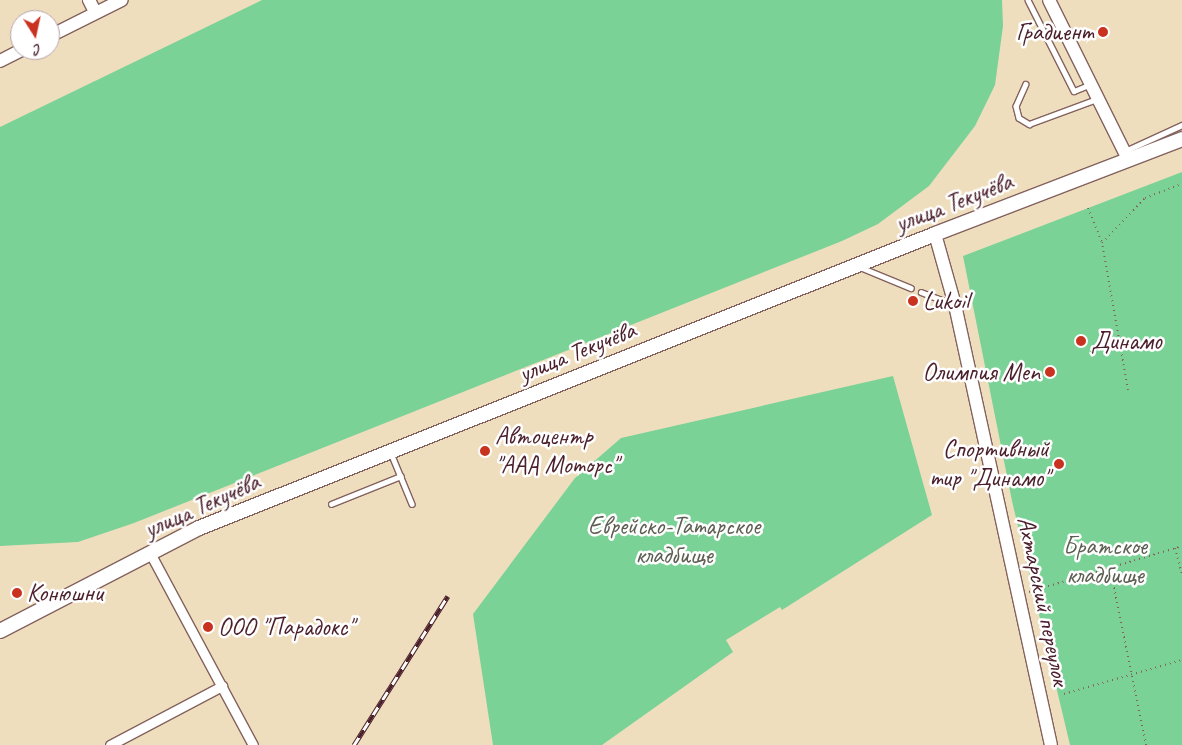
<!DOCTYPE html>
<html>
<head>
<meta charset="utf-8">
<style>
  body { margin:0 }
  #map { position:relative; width:1182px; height:745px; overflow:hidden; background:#efdebe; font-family:Caveat,sans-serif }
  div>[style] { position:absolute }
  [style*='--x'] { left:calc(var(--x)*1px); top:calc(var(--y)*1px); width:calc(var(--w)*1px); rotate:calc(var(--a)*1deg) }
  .green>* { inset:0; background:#7bd296 }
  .path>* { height:2px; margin-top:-1px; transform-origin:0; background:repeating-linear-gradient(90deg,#84625e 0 1px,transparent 0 5px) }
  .roads { filter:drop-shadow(1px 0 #84625e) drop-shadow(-1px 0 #84625e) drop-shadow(0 1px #84625e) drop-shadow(0 -1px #84625e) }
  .lane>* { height:4.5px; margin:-2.25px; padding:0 2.25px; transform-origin:2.25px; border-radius:2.25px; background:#fff }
  .street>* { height:9px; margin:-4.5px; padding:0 4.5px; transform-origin:4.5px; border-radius:4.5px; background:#fff }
  .secondary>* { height:12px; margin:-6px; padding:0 6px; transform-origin:6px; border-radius:6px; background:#fff }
  .primary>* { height:14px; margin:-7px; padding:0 7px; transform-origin:7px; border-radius:7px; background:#fff }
  .rail>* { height:5px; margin-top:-2.5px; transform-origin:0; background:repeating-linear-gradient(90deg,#fff 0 9px,#4a1f2b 0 18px); box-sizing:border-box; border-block:1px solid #4a1f2b }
  .dots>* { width:14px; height:14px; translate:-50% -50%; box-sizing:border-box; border:2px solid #fff; border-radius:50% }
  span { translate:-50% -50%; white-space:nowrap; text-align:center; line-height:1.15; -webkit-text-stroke:5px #fff; paint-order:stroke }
  .poi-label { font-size:25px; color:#4a1f2b }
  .right { translate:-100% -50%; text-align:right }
  .left { translate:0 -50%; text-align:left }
  .street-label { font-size:25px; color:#4a1f2b }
  .park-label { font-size:25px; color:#5b5e50 }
  .north { position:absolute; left:10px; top:10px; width:50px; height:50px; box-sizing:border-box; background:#fff; border:1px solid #b7a5aa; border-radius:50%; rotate:170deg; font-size:14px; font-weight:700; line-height:20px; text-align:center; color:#4a1f2b }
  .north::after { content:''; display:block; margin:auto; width:18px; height:22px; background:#c8321e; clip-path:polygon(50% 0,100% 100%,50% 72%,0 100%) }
</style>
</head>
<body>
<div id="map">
  <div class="green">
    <div style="clip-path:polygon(262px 0,1002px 0,1003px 26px,995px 85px,975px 126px,929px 186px,878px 224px,842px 241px,134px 523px,78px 542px,0 546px,0 127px)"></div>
    <div style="clip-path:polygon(1182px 172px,1182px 745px,1070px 745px,1012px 501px,963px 256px)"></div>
    <div style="clip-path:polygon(893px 376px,932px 515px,782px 610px,780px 607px,726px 640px,733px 652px,602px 745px,493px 745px,473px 614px,575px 478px,621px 438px)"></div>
  </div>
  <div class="path">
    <div style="--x:1088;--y:208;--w:38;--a:68"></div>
    <div style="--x:1128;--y:390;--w:149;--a:-100"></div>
    <div style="--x:1102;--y:243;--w:62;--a:-46.3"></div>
    <div style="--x:1145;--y:198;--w:40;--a:-21"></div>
    <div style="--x:1175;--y:548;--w:28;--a:75"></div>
    <div style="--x:1110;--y:568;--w:181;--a:78.5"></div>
    <div style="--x:1029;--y:592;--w:160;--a:-16.7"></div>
    <div style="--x:1064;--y:694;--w:123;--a:-16.1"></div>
  </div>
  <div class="roads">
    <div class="lane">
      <div style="--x:1028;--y:0;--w:102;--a:63.2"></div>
      <div style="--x:1074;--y:91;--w:16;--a:-22"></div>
      <div style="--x:1026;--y:84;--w:24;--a:114"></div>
      <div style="--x:1016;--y:106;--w:12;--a:76"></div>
      <div style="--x:1019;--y:118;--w:12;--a:31"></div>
      <div style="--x:1029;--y:124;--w:72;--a:-20.2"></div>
      <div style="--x:1125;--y:151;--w:63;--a:-24.5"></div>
      <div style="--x:860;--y:267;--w:55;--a:22.4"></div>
      <div style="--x:921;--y:292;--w:34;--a:21"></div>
      <div style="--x:391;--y:453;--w:55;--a:67.6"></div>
      <div style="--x:331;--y:504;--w:75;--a:-21.8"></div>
    </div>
    <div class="street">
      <div style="--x:150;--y:553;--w:218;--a:61.8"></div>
      <div style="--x:110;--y:745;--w:127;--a:-27.8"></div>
    </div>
    <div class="secondary">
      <div style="--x:89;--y:0;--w:13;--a:63"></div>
      <div style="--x:1049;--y:0;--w:178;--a:63.6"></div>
      <div style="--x:50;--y:36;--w:80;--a:-26.6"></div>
      <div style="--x:0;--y:61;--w:25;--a:-27"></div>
      <div style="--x:935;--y:234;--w:74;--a:74.3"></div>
      <div style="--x:955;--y:305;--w:450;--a:77.7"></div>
    </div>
    <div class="primary">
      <div style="--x:0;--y:631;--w:224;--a:-27.4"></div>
      <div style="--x:199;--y:528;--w:793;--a:-21.77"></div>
      <div style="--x:935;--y:234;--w:265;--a:-21"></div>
    </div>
  </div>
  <div class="rail">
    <div style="--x:354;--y:745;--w:176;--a:-57.8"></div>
  </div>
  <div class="dots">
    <div style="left:1103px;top:32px;background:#c8321e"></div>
    <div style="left:913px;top:301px;background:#c8321e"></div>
    <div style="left:1081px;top:341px;background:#c8321e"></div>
    <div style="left:1050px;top:372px;background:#c8321e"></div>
    <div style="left:485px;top:451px;background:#c8321e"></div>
    <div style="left:1059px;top:464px;background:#c8321e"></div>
    <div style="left:17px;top:593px;background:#c8321e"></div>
    <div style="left:208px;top:627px;background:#c8321e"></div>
  </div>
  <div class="poi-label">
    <span class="right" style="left:1093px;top:32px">Градиент</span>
    <span class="left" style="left:923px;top:301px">Lukoil</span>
    <span class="left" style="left:1091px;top:341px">Динамо</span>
    <span class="right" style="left:1040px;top:372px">Олимпия Men</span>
    <span class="left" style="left:495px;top:451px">Автоцентр<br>"ААА Моторс"</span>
    <span class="right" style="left:1049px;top:464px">Спортивный<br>тир "Динамо"</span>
    <span class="left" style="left:27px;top:593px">Конюшни</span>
    <span class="left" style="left:218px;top:627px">ООО "Парадокс"</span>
  </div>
  <div class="street-label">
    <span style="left:954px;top:203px;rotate:-21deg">улица Текучёва</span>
    <span style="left:577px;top:352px;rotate:-22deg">улица Текучёва</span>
    <span style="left:202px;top:506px;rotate:-24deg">улица Текучёва</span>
    <span style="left:1043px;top:601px;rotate:78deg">Ахтарский переулок</span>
  </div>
  <div class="park-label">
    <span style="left:674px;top:541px">Еврейско-Татарское<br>кладбище</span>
    <span style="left:1105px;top:561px">Братское<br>кладбище</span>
  </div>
  <div class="north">С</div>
</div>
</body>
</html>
